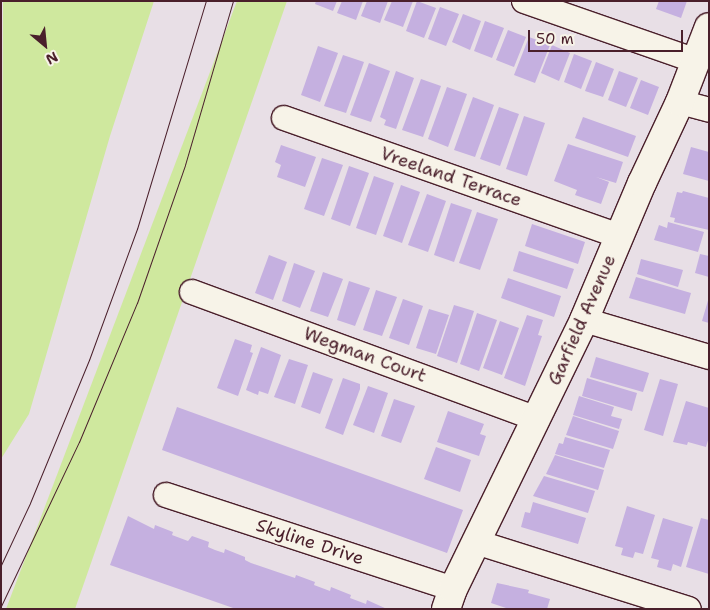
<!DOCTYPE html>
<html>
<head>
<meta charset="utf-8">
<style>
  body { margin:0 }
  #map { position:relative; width:710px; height:610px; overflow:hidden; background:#e8dfe6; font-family:"Shantell Sans",sans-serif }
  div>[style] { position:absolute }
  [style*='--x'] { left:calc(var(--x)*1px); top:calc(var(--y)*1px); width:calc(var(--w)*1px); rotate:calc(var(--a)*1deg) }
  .green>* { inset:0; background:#cfe89e }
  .building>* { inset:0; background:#c5b0e0 }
  .roads { filter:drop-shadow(1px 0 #4a1f2b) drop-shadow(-1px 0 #4a1f2b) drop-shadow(0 1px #4a1f2b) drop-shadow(0 -1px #4a1f2b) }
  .minor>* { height:24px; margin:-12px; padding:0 12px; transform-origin:12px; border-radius:12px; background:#f7f3e8 }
  .secondary>* { height:28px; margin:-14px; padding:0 14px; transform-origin:14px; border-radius:14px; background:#f7f3e8 }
  .tram>* { height:1px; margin:-0.5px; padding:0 0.5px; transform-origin:0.5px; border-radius:0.5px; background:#4a1f2b }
  span { translate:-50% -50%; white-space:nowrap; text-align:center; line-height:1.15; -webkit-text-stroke:4px #f7f3e8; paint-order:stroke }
  .street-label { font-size:18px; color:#4a1f2b }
  .frame { position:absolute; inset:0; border:2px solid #4a1f2b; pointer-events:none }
  .north { position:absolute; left:20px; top:20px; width:50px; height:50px; -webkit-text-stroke:4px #f7f3e8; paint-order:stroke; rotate:152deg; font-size:14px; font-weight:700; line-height:20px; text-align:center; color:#4a1f2b }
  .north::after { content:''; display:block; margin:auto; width:18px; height:22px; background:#4a1f2b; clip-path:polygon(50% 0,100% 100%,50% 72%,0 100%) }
  .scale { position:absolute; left:528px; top:30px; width:155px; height:22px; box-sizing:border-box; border:2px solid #4a1f2b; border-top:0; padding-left:6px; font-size:15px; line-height:18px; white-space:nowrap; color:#4a1f2b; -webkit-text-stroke:4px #f7f3e8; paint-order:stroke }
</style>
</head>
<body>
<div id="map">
  <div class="green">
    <div style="clip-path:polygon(3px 1px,154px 1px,110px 136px,29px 414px,1px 459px)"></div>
    <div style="clip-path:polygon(237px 1px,287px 1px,75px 609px,6px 609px)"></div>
  </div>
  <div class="building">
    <div style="clip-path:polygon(316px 1px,337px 1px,333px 11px,315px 4px)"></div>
    <div style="clip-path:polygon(342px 1px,363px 1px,356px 20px,337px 13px)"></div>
    <div style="clip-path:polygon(367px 1px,388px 1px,380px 23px,361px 16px)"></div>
    <div style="clip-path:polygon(392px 1px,413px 1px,403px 27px,384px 20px)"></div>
    <div style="clip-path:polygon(417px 1px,436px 8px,424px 38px,406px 31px)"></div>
    <div style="clip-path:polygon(659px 1px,687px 1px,681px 18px,656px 9px)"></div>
    <div style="clip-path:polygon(440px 7px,459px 14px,446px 46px,428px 39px)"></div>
    <div style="clip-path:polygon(463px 14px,481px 21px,470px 50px,452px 42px)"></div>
    <div style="clip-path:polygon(485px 21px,504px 28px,492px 58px,474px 51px)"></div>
    <div style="clip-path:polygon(508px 30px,526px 37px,514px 67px,496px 60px)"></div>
    <div style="clip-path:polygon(529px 37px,550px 45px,535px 83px,514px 75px)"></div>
    <div style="clip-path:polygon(552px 45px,570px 53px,559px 81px,541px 73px)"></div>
    <div style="clip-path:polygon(318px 46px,338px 53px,320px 102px,301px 95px)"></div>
    <div style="clip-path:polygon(574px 54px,592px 61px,581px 89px,564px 82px)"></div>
    <div style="clip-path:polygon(343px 55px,364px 62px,346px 113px,324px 106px)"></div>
    <div style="clip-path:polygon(596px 62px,614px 69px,603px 97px,585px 91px)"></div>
    <div style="clip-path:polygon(369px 63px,390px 71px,371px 122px,350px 115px)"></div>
    <div style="clip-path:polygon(396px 71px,414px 78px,396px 129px,384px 125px,386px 120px,380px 117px)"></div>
    <div style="clip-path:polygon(619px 71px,638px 78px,626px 107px,608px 100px)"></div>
    <div style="clip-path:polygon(421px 79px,441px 86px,423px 137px,402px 130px)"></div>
    <div style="clip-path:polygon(641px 80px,659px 87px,648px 115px,630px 108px)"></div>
    <div style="clip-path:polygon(447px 87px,467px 94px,448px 147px,428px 139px)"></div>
    <div style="clip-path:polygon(473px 97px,494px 105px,475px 157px,454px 150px)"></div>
    <div style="clip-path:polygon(499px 107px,519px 114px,500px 166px,480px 159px)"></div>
    <div style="clip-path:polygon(524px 116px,545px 123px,527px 176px,506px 169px)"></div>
    <div style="clip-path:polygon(583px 117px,636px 136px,628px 157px,575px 138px)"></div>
    <div style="clip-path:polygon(568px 144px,623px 162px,616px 183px,596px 177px,609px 182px,601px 204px,575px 195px,577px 190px,554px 181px)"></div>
    <div style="clip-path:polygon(281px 145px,316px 157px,305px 187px,277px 177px,281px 165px,275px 162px)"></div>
    <div style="clip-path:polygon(691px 147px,709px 152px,709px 181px,683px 174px)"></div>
    <div style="clip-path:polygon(322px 158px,343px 165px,324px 216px,304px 209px)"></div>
    <div style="clip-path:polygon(349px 166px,369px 173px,350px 226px,331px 219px)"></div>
    <div style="clip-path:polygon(374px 176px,394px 183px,376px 235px,356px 228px)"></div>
    <div style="clip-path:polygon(401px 185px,420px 192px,402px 243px,383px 236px)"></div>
    <div style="clip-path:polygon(683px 191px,709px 198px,709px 230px,674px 222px,675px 218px,670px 217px,677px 192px,682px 193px)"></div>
    <div style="clip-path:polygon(427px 194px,446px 201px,428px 252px,408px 245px)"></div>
    <div style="clip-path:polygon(451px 203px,472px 210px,454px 262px,434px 255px)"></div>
    <div style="clip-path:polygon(477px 212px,498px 219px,480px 270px,459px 263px)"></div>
    <div style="clip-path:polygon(668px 222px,704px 232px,698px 252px,654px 240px,659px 225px,667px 228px)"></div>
    <div style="clip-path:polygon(532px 224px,585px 242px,578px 264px,525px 246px)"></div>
    <div style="clip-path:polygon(519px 251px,574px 269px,567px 289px,513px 271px)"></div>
    <div style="clip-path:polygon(700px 254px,709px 256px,709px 277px,695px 273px)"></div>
    <div style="clip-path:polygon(269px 255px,287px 262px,273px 300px,255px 293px)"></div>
    <div style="clip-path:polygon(641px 259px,683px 270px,678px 287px,637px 274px)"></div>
    <div style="clip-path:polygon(294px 263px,315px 271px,300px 308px,282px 301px)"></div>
    <div style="clip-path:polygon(323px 272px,343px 279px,328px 317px,310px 311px)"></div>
    <div style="clip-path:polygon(636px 277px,691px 293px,685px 314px,629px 298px)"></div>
    <div style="clip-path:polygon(508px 278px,561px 296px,554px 317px,501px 298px)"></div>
    <div style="clip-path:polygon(349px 281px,370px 288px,355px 326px,337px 320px)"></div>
    <div style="clip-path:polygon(376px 290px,397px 297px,382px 336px,363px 330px)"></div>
    <div style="clip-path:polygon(709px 297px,709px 323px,702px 321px)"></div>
    <div style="clip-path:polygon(403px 299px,423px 306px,409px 345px,389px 338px)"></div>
    <div style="clip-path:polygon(454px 305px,474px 311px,457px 363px,437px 356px)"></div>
    <div style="clip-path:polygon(429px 309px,449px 315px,436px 354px,416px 348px)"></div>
    <div style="clip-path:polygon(477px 313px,497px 320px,479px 371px,460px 364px)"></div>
    <div style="clip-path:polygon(527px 315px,543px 320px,538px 335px,542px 336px,525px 386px,504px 378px)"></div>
    <div style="clip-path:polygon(500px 321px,519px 328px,502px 375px,483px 368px)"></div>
    <div style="clip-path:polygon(235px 339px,252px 345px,250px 352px,253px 353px,238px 396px,217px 388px)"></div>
    <div style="clip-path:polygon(261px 347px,281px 355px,268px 394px,259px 391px,258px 395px,246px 390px)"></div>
    <div style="clip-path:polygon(596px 357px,649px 373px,643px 392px,590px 377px)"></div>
    <div style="clip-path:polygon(289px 359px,308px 365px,295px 404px,274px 397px)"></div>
    <div style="clip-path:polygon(313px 372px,333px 379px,320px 414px,301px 407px)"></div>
    <div style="clip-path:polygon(343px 378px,360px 384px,360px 389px,343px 435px,325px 428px)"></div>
    <div style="clip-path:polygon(587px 378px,637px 393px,632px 411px,582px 396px)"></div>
    <div style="clip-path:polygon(660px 379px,678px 384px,663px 436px,644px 430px)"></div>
    <div style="clip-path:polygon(368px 386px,388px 393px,374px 433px,353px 425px)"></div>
    <div style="clip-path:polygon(579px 396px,614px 407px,611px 416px,622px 419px,619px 429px,573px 415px)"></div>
    <div style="clip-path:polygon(394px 399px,415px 406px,401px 443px,381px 436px)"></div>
    <div style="clip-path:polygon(686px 401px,709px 408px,709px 437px,706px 447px,688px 442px,687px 445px,673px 442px)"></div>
    <div style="clip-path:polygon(177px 407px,463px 510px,447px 553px,162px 450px)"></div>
    <div style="clip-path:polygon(448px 411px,484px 424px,480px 434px,486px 436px,479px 456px,437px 442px)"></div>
    <div style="clip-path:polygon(573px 416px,619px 431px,613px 449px,566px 435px)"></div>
    <div style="clip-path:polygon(565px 437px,610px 450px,604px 468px,555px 454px,559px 443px,563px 444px)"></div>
    <div style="clip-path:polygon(436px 447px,471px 460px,460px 492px,424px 479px)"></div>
    <div style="clip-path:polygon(555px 455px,604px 470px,598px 490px,546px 474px)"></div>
    <div style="clip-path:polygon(544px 476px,595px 491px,588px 513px,533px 496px)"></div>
    <div style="clip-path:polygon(533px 502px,586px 518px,578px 544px,521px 527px,525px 512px,530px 513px)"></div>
    <div style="clip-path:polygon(627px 506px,655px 515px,643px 554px,635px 552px,633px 558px,621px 555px,623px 548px,615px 546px)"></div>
    <div style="clip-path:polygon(128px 516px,154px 529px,155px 525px,173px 532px,172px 535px,188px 541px,192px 536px,209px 542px,208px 547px,215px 550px,224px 553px,225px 549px,245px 557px,245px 560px,251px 563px,295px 578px,296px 575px,315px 582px,314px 585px,330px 591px,331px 587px,351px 595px,350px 598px,366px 604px,367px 600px,387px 609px,236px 609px,110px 565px)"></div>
    <div style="clip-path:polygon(663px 518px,693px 527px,681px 567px,673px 564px,671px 571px,657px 567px,659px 560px,651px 558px)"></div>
    <div style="clip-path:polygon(701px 518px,709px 520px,709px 574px,686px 567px)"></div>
    <div style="clip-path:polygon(497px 583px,529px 590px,528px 593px,550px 599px,547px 609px,509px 609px,491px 603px)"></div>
  </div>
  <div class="roads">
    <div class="minor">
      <div style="--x:524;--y:1;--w:182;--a:19.2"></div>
      <div style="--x:680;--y:102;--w:30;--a:15"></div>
      <div style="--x:284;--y:118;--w:355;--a:19.4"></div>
      <div style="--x:192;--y:292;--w:368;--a:20.2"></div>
      <div style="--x:584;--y:320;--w:130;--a:16.5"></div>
      <div style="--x:166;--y:495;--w:302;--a:18.1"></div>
      <div style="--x:476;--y:542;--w:223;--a:17.5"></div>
    </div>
    <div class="secondary">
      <div style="--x:446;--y:609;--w:21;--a:-71"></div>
      <div style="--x:453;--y:589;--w:299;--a:-64"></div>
      <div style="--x:584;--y:320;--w:149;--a:-67.1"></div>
      <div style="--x:642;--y:183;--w:89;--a:-64.9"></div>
      <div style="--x:680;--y:102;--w:80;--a:-68.9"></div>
    </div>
  </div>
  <div class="tram">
    <div style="--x:1;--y:565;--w:68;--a:-64.9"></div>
    <div style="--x:30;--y:503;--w:155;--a:-67.6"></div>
    <div style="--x:89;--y:360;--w:140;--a:-69.9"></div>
    <div style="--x:137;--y:229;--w:238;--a:-73.2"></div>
    <div style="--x:1;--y:606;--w:182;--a:-64.6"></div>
    <div style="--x:79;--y:442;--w:151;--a:-67.4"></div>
    <div style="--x:137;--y:303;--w:146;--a:-70.8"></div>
    <div style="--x:185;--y:165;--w:171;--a:-73.7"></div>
  </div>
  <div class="street-label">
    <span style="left:451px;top:177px;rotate:19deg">Vreeland Terrace</span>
    <span style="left:582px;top:320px;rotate:-66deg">Garfield Avenue</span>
    <span style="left:365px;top:355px;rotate:20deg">Wegman Court</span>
    <span style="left:310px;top:542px;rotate:18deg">Skyline Drive</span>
  </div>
  <div class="frame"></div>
  <div class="north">N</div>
  <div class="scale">50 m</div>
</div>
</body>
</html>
